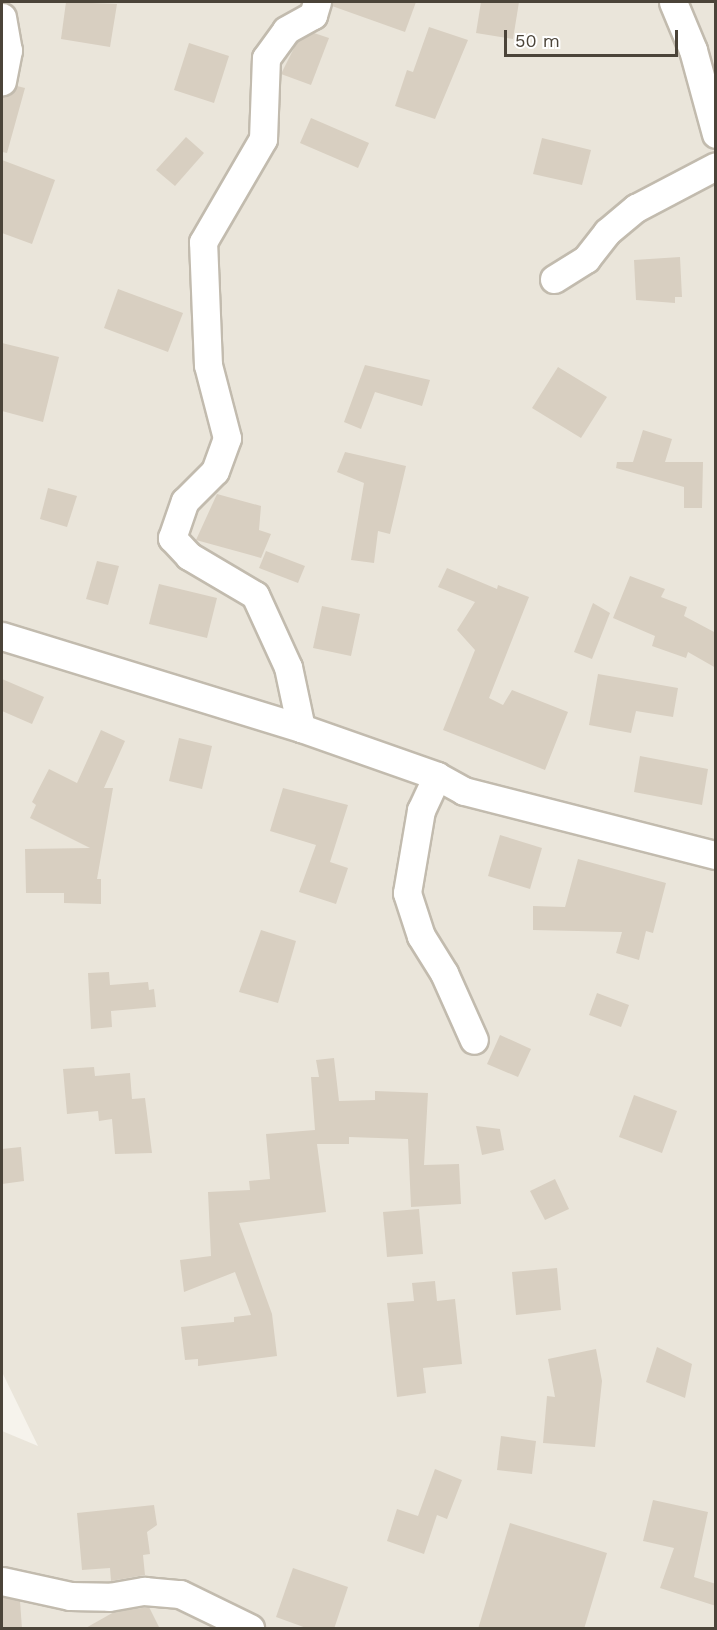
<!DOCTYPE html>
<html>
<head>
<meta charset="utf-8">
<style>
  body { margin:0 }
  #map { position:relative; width:717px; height:1630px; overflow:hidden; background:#f6f3ec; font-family:"Work Sans",sans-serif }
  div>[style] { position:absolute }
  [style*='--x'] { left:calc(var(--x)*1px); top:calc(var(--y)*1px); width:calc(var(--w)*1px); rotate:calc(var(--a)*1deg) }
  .residential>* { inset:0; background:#eae5da }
  .building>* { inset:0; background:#d8cfc1 }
  .roads { filter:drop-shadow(2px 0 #c2bbae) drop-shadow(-2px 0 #c2bbae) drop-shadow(0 2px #c2bbae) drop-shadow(0 -2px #c2bbae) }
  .street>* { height:27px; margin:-13.5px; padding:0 13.5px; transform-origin:13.5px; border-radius:13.5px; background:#fff }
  span { translate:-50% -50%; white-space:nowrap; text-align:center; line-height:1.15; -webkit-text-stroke:6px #fff; paint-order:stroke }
  .frame { position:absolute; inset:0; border:3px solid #4b4439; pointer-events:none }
  .scale { position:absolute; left:504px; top:30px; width:174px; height:27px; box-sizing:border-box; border:3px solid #4b4439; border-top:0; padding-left:8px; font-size:18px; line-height:21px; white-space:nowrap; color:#4b4439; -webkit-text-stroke:4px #fff; paint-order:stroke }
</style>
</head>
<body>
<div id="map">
  <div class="residential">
    <div style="clip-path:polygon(2px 2px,715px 2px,715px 1628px,2px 1628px,2px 1431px,38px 1446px,2px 1372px)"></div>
  </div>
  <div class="building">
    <div style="clip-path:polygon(66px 2px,117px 4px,110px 47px,61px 39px)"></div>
    <div style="clip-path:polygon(332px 2px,416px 2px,405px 32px,332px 6px)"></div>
    <div style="clip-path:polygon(481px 2px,519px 2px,513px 39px,476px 33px)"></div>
    <div style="clip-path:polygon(429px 27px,468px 40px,435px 119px,395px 106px,407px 70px,413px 72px)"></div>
    <div style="clip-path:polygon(314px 33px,329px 38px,311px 85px,281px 74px,297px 42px)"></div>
    <div style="clip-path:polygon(189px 43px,229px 56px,214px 103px,174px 90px)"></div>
    <div style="clip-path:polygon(17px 86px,25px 88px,7px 153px,2px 152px,2px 96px,13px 92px)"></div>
    <div style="clip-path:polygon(311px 118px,369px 143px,358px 168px,300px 143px)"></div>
    <div style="clip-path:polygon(186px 137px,204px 153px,175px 186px,156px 170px)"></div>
    <div style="clip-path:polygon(542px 138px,591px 150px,582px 185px,533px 174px)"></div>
    <div style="clip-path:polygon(2px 160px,55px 180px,32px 244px,2px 233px)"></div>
    <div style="clip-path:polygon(680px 257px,682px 297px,675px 297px,675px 303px,636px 300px,634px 260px)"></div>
    <div style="clip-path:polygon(118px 289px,183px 313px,168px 352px,104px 328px)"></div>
    <div style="clip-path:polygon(2px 343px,59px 357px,43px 422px,2px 411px)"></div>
    <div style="clip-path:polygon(365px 365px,430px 380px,422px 406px,375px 392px,361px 429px,344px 422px)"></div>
    <div style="clip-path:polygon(558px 367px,607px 397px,581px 438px,532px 408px)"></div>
    <div style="clip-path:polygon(643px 430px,672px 439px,665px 462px,703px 462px,702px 508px,684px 508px,684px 487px,616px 468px,617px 462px,633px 462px)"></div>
    <div style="clip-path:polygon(345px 452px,406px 466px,390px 534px,378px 531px,374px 563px,351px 560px,364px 483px,337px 472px)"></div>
    <div style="clip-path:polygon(48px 488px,77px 496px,67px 527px,40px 519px)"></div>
    <div style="clip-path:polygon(217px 494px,261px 506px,259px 530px,271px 534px,261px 558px,196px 540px)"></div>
    <div style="clip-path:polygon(266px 551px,305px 566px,298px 583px,259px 568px)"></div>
    <div style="clip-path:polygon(97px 561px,119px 566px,108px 605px,86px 599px)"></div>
    <div style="clip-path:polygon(447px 568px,497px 589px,498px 585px,529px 597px,489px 698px,503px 705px,512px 690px,568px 712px,545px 770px,443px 730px,475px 650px,457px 630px,475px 602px,438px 587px)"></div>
    <div style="clip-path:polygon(630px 576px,665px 589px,661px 597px,687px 607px,684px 616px,716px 633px,716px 668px,688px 652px,686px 658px,652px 646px,655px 636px,613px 618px)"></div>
    <div style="clip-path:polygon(159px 584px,217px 598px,207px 638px,149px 624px)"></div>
    <div style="clip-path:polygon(593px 603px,610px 613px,592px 659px,574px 652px)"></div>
    <div style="clip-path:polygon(322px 606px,360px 614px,351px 656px,313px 648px)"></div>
    <div style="clip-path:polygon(598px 674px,678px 688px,673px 717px,636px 711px,631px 733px,589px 725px)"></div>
    <div style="clip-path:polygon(2px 679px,44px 697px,32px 724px,2px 711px)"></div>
    <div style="clip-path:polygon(101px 730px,125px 741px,104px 788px,113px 788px,97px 879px,101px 879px,101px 904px,64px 903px,64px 893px,26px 893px,25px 849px,90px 848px,30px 818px,36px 805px,32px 802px,49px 769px,77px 783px)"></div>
    <div style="clip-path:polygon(179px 738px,212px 746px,202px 789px,169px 781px)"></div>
    <div style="clip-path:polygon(640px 756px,708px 769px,702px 805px,634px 792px)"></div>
    <div style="clip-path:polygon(283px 788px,348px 805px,330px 862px,348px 868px,336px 904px,299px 892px,316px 845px,270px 831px)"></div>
    <div style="clip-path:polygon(500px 835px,542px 848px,530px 889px,488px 876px)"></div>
    <div style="clip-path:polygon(578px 859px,666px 883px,653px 933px,646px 931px,639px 960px,616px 953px,622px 932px,533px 930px,533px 906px,565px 907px)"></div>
    <div style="clip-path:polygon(261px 930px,296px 941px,278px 1003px,239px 992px)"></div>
    <div style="clip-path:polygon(109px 972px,110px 985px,148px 982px,149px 990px,154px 989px,156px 1007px,111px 1011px,112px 1027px,91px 1029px,88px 973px)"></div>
    <div style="clip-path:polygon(597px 993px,629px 1005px,621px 1027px,589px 1015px)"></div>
    <div style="clip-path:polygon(500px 1035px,531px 1049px,518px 1077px,487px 1064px)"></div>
    <div style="clip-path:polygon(334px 1058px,339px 1101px,375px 1100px,375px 1091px,428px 1093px,424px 1165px,459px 1164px,461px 1204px,411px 1207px,408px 1139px,349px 1137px,349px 1144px,317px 1144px,326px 1212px,239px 1223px,272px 1314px,277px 1356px,198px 1366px,198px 1359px,185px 1360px,181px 1327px,234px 1322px,234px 1317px,251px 1315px,235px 1272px,184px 1292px,180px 1260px,211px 1256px,208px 1192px,250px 1190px,249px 1181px,270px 1179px,266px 1134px,315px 1130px,311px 1077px,319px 1077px,316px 1060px)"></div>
    <div style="clip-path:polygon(94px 1067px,95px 1076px,130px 1073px,132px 1099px,145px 1098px,152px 1153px,115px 1154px,112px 1119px,99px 1121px,98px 1111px,67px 1114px,63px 1069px)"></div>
    <div style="clip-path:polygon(634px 1095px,677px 1111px,662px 1153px,619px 1137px)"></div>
    <div style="clip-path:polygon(476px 1126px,500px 1129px,504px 1150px,482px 1155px)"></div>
    <div style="clip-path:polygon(21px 1147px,24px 1181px,2px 1184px,2px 1149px)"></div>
    <div style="clip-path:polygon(555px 1179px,569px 1209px,545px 1220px,530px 1191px)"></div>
    <div style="clip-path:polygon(419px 1209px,423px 1254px,387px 1257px,383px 1212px)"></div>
    <div style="clip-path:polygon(557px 1268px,561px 1310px,516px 1315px,512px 1272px)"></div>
    <div style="clip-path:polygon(435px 1281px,437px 1301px,455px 1299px,462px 1364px,423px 1368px,426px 1393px,397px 1397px,387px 1303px,414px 1301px,412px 1283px)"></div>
    <div style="clip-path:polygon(657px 1347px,692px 1364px,685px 1398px,646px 1382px)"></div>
    <div style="clip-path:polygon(596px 1349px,602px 1381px,595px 1447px,543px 1443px,547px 1396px,555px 1397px,548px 1359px)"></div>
    <div style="clip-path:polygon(501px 1436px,536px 1441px,532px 1474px,497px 1470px)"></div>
    <div style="clip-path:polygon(435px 1469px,462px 1480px,447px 1519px,437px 1515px,424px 1554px,387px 1541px,397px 1509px,418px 1516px)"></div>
    <div style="clip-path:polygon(653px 1500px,708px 1512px,694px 1577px,716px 1584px,716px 1606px,660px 1588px,674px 1548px,643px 1541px)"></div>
    <div style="clip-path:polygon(154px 1505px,157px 1525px,147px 1532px,150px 1554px,143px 1555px,145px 1575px,111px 1581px,110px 1568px,82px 1570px,77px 1513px)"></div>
    <div style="clip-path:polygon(510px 1523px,607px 1553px,584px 1629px,478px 1629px)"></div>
    <div style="clip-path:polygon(293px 1568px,348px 1587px,334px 1629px,309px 1629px,276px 1617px)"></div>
    <div style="clip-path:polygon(2px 1597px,20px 1601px,22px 1629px,2px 1629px)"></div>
    <div style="clip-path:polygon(149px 1607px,160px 1629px,84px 1629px,114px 1612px)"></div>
  </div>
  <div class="roads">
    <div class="street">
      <div style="--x:673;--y:2;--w:52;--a:67.4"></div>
      <div style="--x:693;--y:50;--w:87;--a:74.7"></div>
      <div style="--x:2;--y:17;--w:34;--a:80"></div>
      <div style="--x:8;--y:50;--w:32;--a:101"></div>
      <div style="--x:554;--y:279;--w:38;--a:-32"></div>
      <div style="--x:586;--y:259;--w:34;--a:-52"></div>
      <div style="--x:607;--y:232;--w:38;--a:-40"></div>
      <div style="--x:636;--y:208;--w:90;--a:-27.7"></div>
      <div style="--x:2;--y:636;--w:313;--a:17.1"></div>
      <div style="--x:301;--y:728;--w:144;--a:19.4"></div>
      <div style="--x:437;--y:776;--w:31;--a:29"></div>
      <div style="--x:464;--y:791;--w:260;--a:14.3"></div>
      <div style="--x:301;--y:728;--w:62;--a:-102"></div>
      <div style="--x:288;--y:667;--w:79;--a:-114.6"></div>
      <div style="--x:255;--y:595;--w:77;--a:-149.4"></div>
      <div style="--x:189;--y:556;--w:25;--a:-133"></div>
      <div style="--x:172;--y:538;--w:39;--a:-71"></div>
      <div style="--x:185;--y:501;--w:42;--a:-45"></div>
      <div style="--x:215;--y:471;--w:35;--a:-70"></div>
      <div style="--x:227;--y:438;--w:75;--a:-104.6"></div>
      <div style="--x:208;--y:365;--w:123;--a:-92.3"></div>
      <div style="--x:203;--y:242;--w:119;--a:-59.8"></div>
      <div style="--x:263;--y:139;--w:81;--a:-87.9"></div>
      <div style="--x:266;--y:58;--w:34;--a:-54"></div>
      <div style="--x:286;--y:30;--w:31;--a:-29"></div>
      <div style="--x:313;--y:15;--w:14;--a:-73"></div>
      <div style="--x:437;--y:776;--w:38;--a:115"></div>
      <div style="--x:421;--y:810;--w:84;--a:99.6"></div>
      <div style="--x:407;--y:893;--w:45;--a:72"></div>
      <div style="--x:421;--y:936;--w:44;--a:58.1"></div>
      <div style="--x:444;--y:973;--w:73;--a:65.9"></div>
      <div style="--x:2;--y:1581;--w:70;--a:12.4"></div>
      <div style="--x:70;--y:1596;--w:39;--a:1"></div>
      <div style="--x:109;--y:1597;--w:36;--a:-10"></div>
      <div style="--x:144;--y:1591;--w:36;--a:5"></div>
      <div style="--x:180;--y:1594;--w:78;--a:25.9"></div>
    </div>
  </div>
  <div class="frame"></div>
  <div class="scale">50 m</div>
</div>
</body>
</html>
